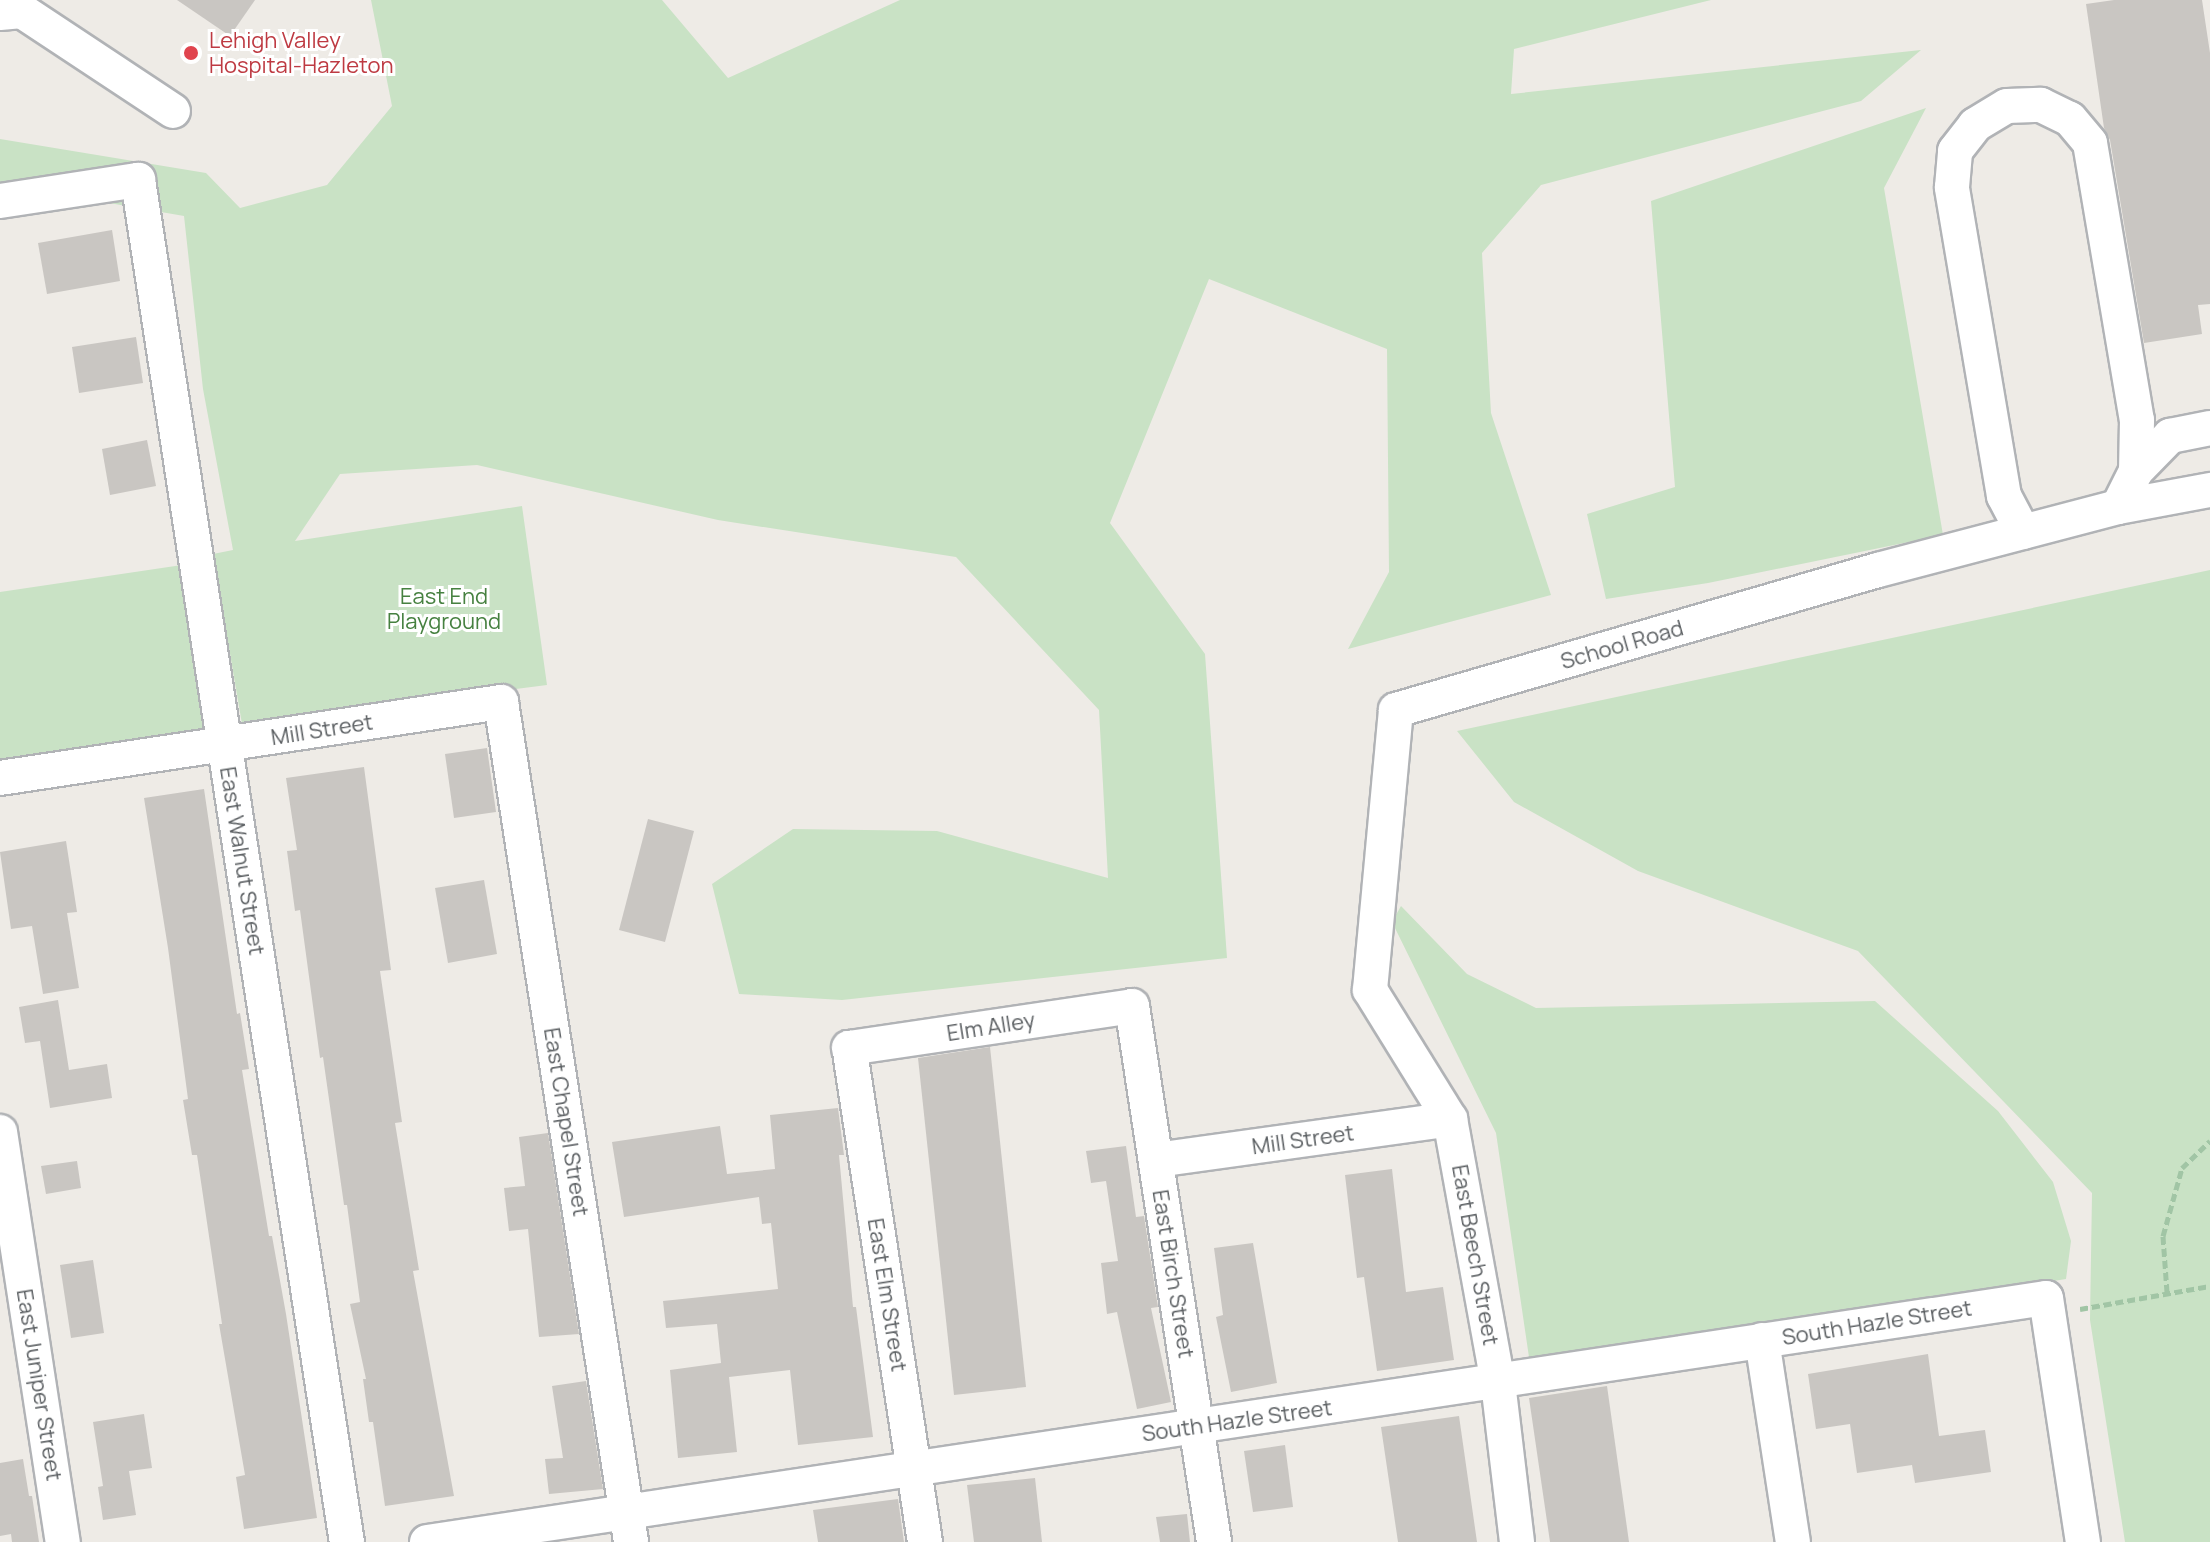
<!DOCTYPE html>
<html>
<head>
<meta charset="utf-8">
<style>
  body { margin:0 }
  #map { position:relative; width:2210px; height:1542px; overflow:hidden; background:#eeebe6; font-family:Manrope,sans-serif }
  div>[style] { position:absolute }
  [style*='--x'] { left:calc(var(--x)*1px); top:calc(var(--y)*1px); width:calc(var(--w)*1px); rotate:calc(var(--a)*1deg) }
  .green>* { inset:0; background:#c9e2c5 }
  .building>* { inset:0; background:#c9c6c2 }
  .path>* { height:5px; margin-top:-2.5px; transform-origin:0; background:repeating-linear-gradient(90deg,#a1c5a5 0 8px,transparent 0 12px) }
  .roads { filter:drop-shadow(2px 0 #b1b3b6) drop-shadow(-2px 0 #b1b3b6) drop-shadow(0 2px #b1b3b6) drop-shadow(0 -2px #b1b3b6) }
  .minor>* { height:34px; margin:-17px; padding:0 17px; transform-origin:17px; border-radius:17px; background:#fff }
  .dots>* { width:22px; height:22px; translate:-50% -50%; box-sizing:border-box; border:4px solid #fff; border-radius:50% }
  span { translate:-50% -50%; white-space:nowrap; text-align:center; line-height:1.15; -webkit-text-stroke:6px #fff; paint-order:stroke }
  .health-label { font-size:22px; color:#be3a42 }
  .left { translate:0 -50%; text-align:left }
  .park-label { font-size:22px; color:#468140 }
  .street-label { font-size:22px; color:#5d6164 }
</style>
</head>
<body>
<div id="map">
  <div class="green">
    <div style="clip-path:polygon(371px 0,662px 0,728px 78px,900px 0,1711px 0,1514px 49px,1511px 94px,1921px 50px,1861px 101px,1541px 185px,1482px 253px,1491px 413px,1551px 595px,1348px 649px,1389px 572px,1387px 349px,1209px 279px,1110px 523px,1205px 654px,1227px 958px,842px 1000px,739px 994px,712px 884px,793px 829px,937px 831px,1108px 878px,1099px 710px,956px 557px,718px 520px,477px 465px,340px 474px,295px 541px,522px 506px,547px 685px,242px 724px,213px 554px,233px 550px,203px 389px,184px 216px,0 184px,0 139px,206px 173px,240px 208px,327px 185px,392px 106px)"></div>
    <div style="clip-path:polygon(1926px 108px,1884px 188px,1943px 535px,1708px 583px,1606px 599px,1587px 514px,1675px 487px,1651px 201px)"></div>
    <div style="clip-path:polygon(182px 565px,206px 732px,0 760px,0 592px)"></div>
    <div style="clip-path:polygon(2210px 570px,2210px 1542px,2125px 1542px,2090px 1320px,2092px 1193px,1858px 951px,1638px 871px,1514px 802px,1457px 731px)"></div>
    <div style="clip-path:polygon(1401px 906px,1467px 974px,1536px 1008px,1875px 1001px,1998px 1111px,2053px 1182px,2071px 1241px,2066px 1279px,1530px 1364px,1496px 1133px,1392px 922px)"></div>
  </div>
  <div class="building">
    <div style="clip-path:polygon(177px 0,255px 0,230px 36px)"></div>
    <div style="clip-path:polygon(2114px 0,2202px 0,2210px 53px,2210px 304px,2198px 305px,2202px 334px,2144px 343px,2110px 140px,2104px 128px,2086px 4px)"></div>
    <div style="clip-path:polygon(112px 230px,120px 281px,47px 294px,38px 243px)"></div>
    <div style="clip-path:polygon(136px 337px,143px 383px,79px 393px,72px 347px)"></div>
    <div style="clip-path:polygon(147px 440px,156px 486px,110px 495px,102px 449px)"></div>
    <div style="clip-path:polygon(487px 748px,496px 812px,454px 818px,445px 754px)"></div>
    <div style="clip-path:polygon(364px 767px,391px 970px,380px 971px,402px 1122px,395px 1123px,419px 1270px,413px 1271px,454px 1496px,385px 1506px,373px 1422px,369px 1422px,363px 1379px,366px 1379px,350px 1304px,360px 1302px,347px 1205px,344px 1205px,323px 1057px,320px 1058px,300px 910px,295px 911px,287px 851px,297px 850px,286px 778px)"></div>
    <div style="clip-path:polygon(204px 789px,237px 1014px,240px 1013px,249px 1069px,242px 1070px,269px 1236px,272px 1236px,286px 1314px,317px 1518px,244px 1529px,236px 1477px,245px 1475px,219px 1324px,222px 1324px,197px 1155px,192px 1155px,183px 1100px,188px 1099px,168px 948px,144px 798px)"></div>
    <div style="clip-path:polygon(648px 819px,694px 831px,665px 942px,619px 930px)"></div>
    <div style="clip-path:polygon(66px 841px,77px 912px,67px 913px,79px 988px,43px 994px,32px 926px,11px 929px,0 852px)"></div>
    <div style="clip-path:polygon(484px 880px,497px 954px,448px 963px,435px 888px)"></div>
    <div style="clip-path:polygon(58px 1000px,69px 1070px,107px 1064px,112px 1098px,50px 1108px,40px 1041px,25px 1043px,19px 1007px)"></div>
    <div style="clip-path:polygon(990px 1047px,1026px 1387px,954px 1395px,918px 1058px)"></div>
    <div style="clip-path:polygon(838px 1108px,844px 1155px,839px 1155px,853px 1307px,856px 1307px,873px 1437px,798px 1445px,790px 1370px,729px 1377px,737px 1452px,678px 1458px,670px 1370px,721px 1363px,717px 1324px,666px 1328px,663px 1301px,778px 1289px,771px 1223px,762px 1224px,759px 1197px,624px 1217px,612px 1142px,720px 1126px,727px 1174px,775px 1169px,770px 1115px)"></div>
    <div style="clip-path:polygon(548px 1133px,579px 1334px,539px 1337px,528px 1229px,509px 1231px,504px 1188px,525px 1186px,519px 1137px)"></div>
    <div style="clip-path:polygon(1126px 1146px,1136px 1217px,1144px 1216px,1158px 1307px,1151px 1308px,1171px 1402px,1137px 1409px,1117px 1312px,1107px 1314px,1101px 1263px,1118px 1261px,1106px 1181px,1091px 1183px,1086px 1151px)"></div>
    <div style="clip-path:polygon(77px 1161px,81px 1188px,46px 1194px,41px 1166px)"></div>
    <div style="clip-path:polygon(1392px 1169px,1406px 1292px,1443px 1287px,1454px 1360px,1377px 1371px,1364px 1277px,1357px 1278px,1345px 1175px)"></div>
    <div style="clip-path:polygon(1253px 1243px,1277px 1383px,1231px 1392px,1216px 1317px,1223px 1315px,1214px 1248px)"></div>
    <div style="clip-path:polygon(93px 1260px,104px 1333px,71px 1338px,60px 1265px)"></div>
    <div style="clip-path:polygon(1928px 1354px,1939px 1436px,1985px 1430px,1991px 1472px,1915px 1483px,1912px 1465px,1857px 1473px,1850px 1424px,1816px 1429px,1808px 1374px)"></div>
    <div style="clip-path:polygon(586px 1381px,603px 1489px,549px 1494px,545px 1459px,563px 1458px,552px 1386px)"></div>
    <div style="clip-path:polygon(1607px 1386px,1629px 1542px,1550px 1542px,1529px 1398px)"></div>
    <div style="clip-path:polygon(144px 1414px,152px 1468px,129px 1471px,136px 1515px,103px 1520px,98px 1487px,103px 1486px,93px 1422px)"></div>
    <div style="clip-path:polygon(1459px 1416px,1477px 1542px,1398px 1542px,1381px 1427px)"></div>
    <div style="clip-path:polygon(1285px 1445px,1293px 1507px,1253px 1512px,1244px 1451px)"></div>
    <div style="clip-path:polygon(23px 1459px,29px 1496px,32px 1496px,39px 1542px,12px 1542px,11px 1534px,0 1536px,0 1463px)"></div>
    <div style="clip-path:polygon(1035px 1478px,1042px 1542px,974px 1542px,967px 1485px)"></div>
    <div style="clip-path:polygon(898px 1499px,904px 1542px,818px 1542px,813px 1510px)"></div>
    <div style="clip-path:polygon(1187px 1514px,1190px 1542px,1160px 1542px,1156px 1517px)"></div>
  </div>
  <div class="path">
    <div style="--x:2167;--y:1292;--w:56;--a:-94.1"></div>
    <div style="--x:2163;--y:1236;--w:71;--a:-74.4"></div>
    <div style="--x:2182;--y:1168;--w:39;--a:-44"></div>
    <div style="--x:2080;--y:1309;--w:132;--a:-10"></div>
  </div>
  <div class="roads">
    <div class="minor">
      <div style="--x:0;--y:13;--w:22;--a:-5"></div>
      <div style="--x:22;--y:11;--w:181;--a:33.5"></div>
      <div style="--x:0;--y:201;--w:140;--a:-8.7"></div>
      <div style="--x:138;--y:180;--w:1378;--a:81.28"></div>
      <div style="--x:2136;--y:471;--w:49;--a:-45.8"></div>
      <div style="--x:2170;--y:436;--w:41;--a:-11.3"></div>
      <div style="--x:2023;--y:532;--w:41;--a:-117.8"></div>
      <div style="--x:2004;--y:496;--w:313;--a:-99.6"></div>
      <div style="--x:1952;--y:187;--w:36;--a:-85"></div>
      <div style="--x:1955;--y:151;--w:33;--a:-52"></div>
      <div style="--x:1975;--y:125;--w:37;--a:-31"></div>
      <div style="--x:2007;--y:106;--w:34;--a:-2"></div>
      <div style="--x:2041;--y:105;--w:32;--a:26"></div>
      <div style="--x:2070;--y:119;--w:31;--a:50"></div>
      <div style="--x:2090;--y:143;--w:281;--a:80.4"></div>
      <div style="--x:2137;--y:420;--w:51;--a:91.1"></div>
      <div style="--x:2136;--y:471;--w:40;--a:116.6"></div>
      <div style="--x:0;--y:778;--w:507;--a:-8.63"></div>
      <div style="--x:501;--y:702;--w:850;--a:81.2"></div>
      <div style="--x:0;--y:1132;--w:415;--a:81.3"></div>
      <div style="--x:1156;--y:1160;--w:297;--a:-7.9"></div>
      <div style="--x:1762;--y:1340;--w:204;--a:81.3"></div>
      <div style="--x:427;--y:1542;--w:1637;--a:-8.57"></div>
      <div style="--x:2046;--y:1298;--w:247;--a:81.4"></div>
      <div style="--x:925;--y:1542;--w:500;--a:-98.7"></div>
      <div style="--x:849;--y:1048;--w:286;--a:-8.4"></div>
      <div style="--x:1132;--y:1006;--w:542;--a:81.3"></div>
      <div style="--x:1517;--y:1542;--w:160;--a:-96.8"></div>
      <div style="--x:1498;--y:1383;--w:268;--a:-100.3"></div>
      <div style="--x:1450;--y:1119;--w:152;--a:-121.8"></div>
      <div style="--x:1370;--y:990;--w:281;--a:-84.7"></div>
      <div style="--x:1396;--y:710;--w:502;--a:-16.2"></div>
      <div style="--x:1878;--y:570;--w:248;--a:-14.7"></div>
      <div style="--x:2118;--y:507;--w:94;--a:-10.5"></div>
    </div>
  </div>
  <div class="dots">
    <div style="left:191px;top:53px;background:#e0444e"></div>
  </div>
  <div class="health-label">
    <span class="left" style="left:209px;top:53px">Lehigh Valley<br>Hospital-Hazleton</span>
  </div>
  <div class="park-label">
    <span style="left:444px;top:609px">East End<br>Playground</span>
  </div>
  <div class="street-label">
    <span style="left:1622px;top:645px;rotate:-16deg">School Road</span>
    <span style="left:322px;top:730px;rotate:-9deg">Mill Street</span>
    <span style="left:242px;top:861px;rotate:81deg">East Walnut Street</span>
    <span style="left:991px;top:1027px;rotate:-9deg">Elm Alley</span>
    <span style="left:566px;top:1122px;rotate:81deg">East Chapel Street</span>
    <span style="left:1303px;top:1140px;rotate:-8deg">Mill Street</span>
    <span style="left:1475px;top:1255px;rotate:80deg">East Beech Street</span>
    <span style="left:1173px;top:1274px;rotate:81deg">East Birch Street</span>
    <span style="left:887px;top:1295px;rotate:81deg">East Elm Street</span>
    <span style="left:1877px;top:1323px;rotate:-9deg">South Hazle Street</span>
    <span style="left:39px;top:1385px;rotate:81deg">East Juniper Street</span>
    <span style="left:1237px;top:1421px;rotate:-8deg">South Hazle Street</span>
  </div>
</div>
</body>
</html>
